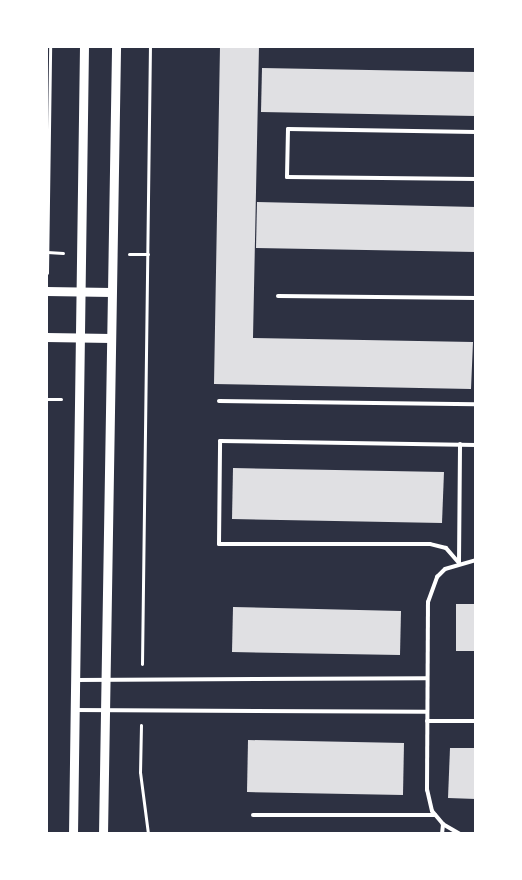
<!DOCTYPE html>
<html>
<head>
<meta charset="utf-8">
<style>
  body { margin:0 }
  #map { position:relative; width:522px; height:880px; overflow:hidden; background:#2d3142; font-family:"PT Sans Narrow",sans-serif }
  div>[style] { position:absolute }
  [style*='--x'] { left:calc(var(--x)*1px); top:calc(var(--y)*1px); width:calc(var(--w)*1px); rotate:calc(var(--a)*1deg) }
  .building>* { inset:0; background:#e0e0e3 }
  .path>* { height:3px; margin:-1.5px; padding:0 1.5px; transform-origin:1.5px; border-radius:1.5px; background:#fff }
  .service>* { height:4px; margin:-2px; padding:0 2px; transform-origin:2px; border-radius:2px; background:#fff }
  .tertiary>* { height:9px; margin:-4.5px; padding:0 4.5px; transform-origin:4.5px; border-radius:4.5px; background:#fff }
  span { translate:-50% -50%; white-space:nowrap; text-align:center; line-height:1.15; -webkit-text-stroke:5px #fff; paint-order:stroke }
  .frame { position:absolute; inset:0; border:48px solid #fff; pointer-events:none }
</style>
</head>
<body>
<div id="map">
  <div class="building">
    <div style="clip-path:polygon(220px 46px,259px 46px,253px 338px,473px 342px,471px 389px,214px 384px)"></div>
    <div style="clip-path:polygon(262px 68px,476px 72px,476px 116px,261px 112px)"></div>
    <div style="clip-path:polygon(257px 202px,476px 207px,476px 252px,256px 248px)"></div>
    <div style="clip-path:polygon(233px 468px,444px 472px,442px 523px,232px 519px)"></div>
    <div style="clip-path:polygon(456px 604px,476px 604px,476px 651px,456px 651px)"></div>
    <div style="clip-path:polygon(233px 607px,401px 611px,400px 655px,232px 652px)"></div>
    <div style="clip-path:polygon(248px 740px,404px 743px,403px 795px,247px 792px)"></div>
    <div style="clip-path:polygon(450px 748px,476px 748px,476px 799px,448px 798px)"></div>
  </div>
  <div class="path">
    <div style="--x:47;--y:252;--w:16;--a:4"></div>
    <div style="--x:129;--y:254;--w:19;--a:0"></div>
    <div style="--x:47;--y:273;--w:227;--a:-89.2"></div>
    <div style="--x:46;--y:399;--w:15;--a:0"></div>
    <div style="--x:142;--y:664;--w:618;--a:-89.26"></div>
    <div style="--x:141;--y:725;--w:47;--a:91.2"></div>
    <div style="--x:140;--y:772;--w:63;--a:82.6"></div>
  </div>
  <div class="service">
    <div style="--x:476;--y:132;--w:188;--a:-179.1"></div>
    <div style="--x:288;--y:129;--w:48;--a:91.2"></div>
    <div style="--x:287;--y:177;--w:189;--a:0.6"></div>
    <div style="--x:278;--y:296;--w:198;--a:0.6"></div>
    <div style="--x:219;--y:401;--w:257;--a:0.7"></div>
    <div style="--x:459;--y:562;--w:118;--a:-89.5"></div>
    <div style="--x:459;--y:563;--w:20;--a:-131"></div>
    <div style="--x:446;--y:548;--w:16;--a:-166"></div>
    <div style="--x:430;--y:544;--w:211;--a:180"></div>
    <div style="--x:219;--y:544;--w:103;--a:-89.4"></div>
    <div style="--x:220;--y:441;--w:256;--a:0.9"></div>
    <div style="--x:76;--y:680;--w:351;--a:-0.3"></div>
    <div style="--x:74;--y:710;--w:353;--a:0.3"></div>
    <div style="--x:427;--y:721;--w:49;--a:0"></div>
    <div style="--x:253;--y:815;--w:182;--a:0"></div>
    <div style="--x:442;--y:834;--w:10;--a:-84"></div>
    <div style="--x:460;--y:834;--w:20;--a:-150"></div>
    <div style="--x:443;--y:824;--w:17;--a:-130"></div>
    <div style="--x:432;--y:811;--w:22;--a:-103"></div>
    <div style="--x:427;--y:790;--w:188;--a:-89.7"></div>
    <div style="--x:428;--y:602;--w:27;--a:-70"></div>
    <div style="--x:437;--y:577;--w:11;--a:-45"></div>
    <div style="--x:445;--y:569;--w:32;--a:-16"></div>
  </div>
  <div class="tertiary">
    <div style="--x:46;--y:291;--w:65;--a:0.9"></div>
    <div style="--x:46;--y:337;--w:65;--a:0.9"></div>
    <div style="--x:73;--y:834;--w:788;--a:-89.2"></div>
    <div style="--x:103;--y:834;--w:788;--a:-89.05"></div>
  </div>
  <div class="frame"></div>
</div>
</body>
</html>
